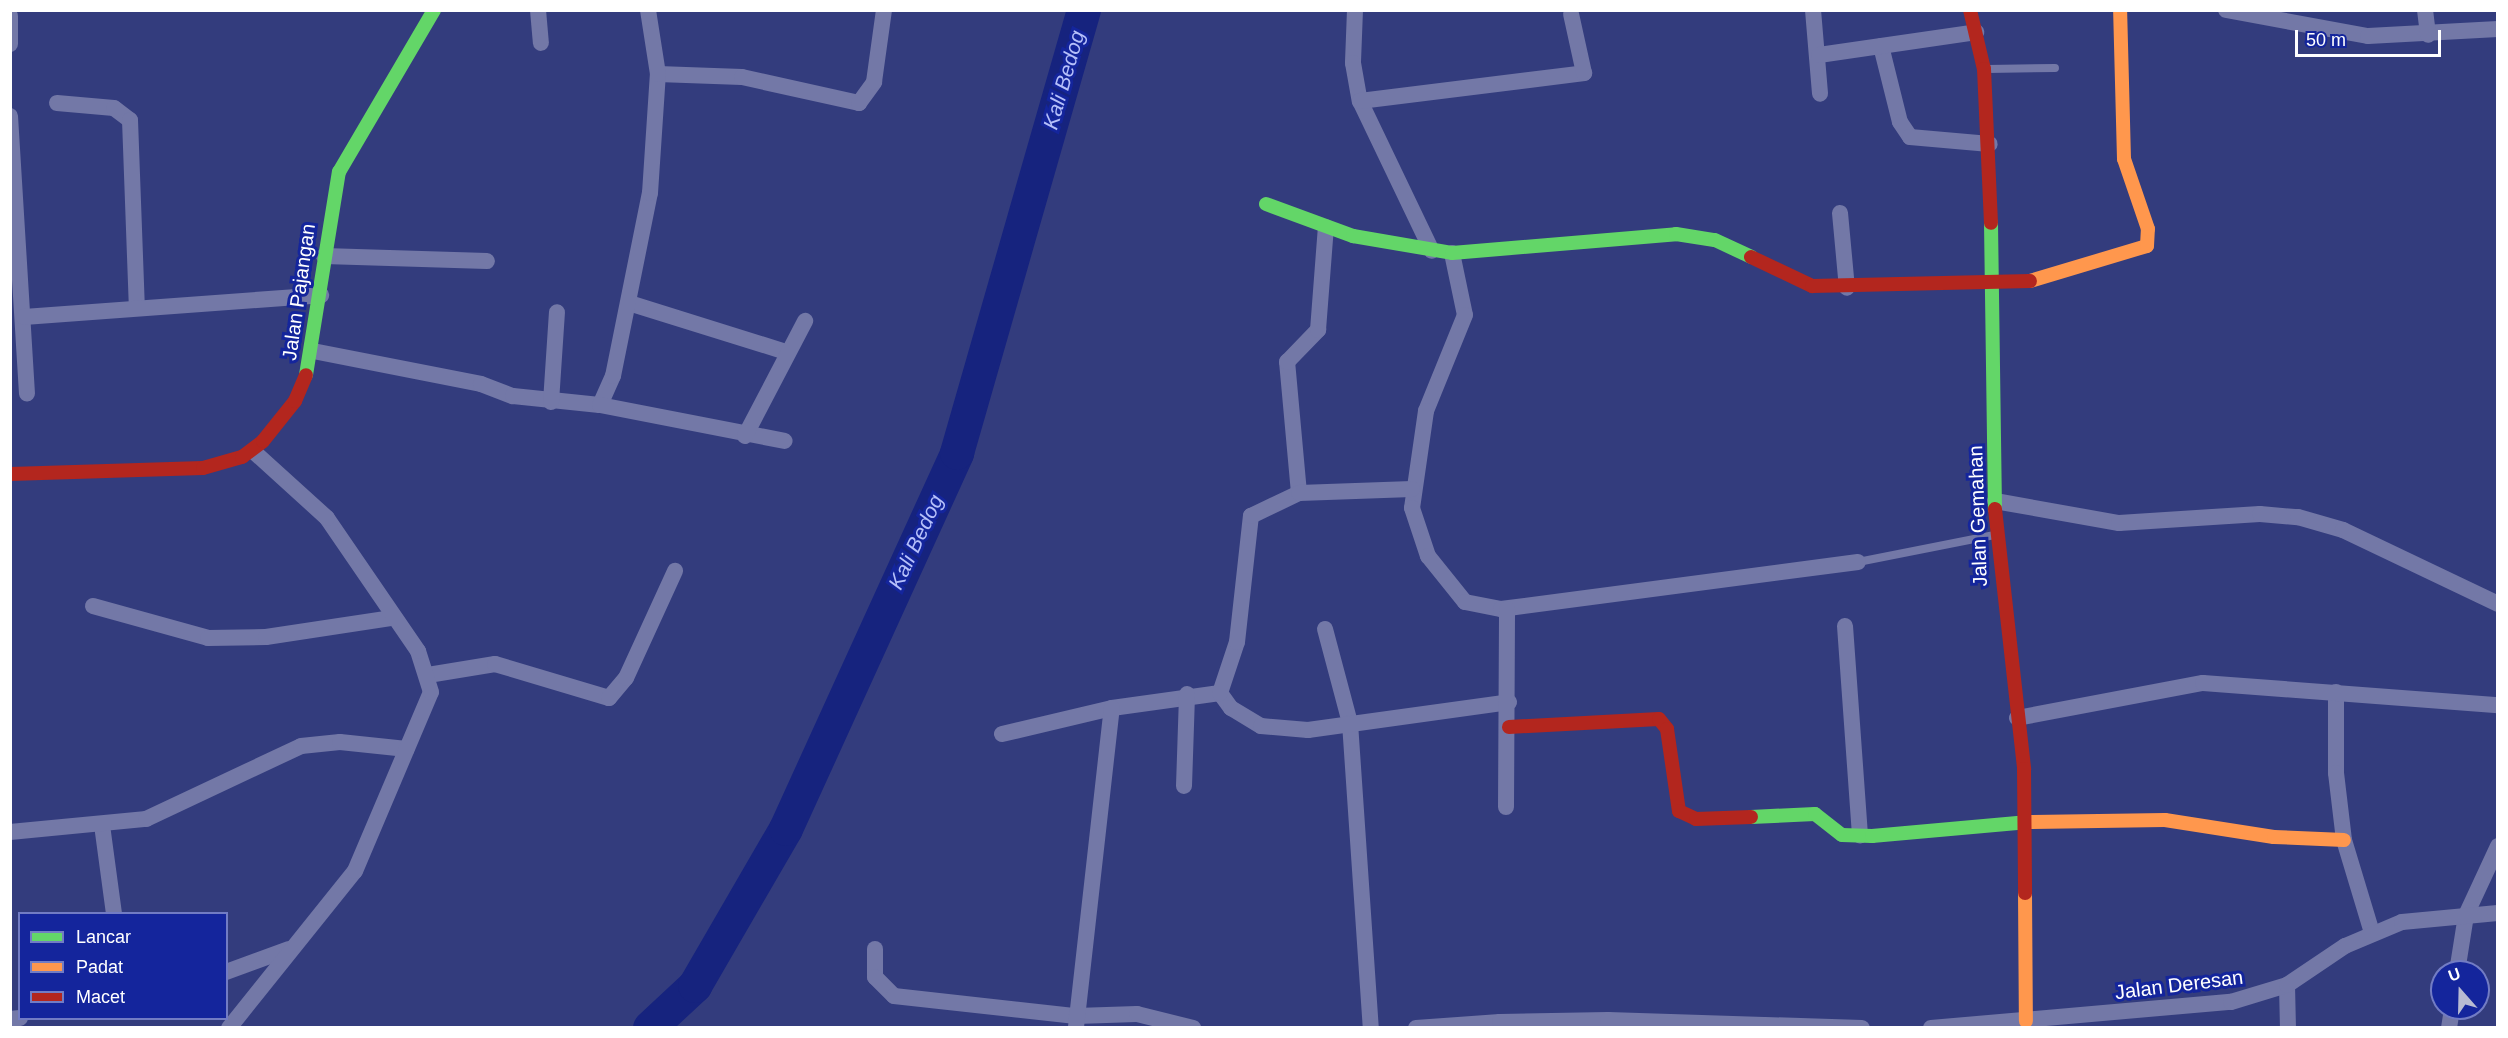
<!DOCTYPE html>
<html>
<head>
<meta charset="utf-8">
<style>
  body { margin:0 }
  #map { position:relative; width:2508px; height:1038px; overflow:hidden; background:#333c7d; font-family:Arial,sans-serif }
  div>[style] { position:absolute }
  [style*='--x'] { left:calc(var(--x)*1px); top:calc(var(--y)*1px); width:calc(var(--w)*1px); rotate:calc(var(--a)*1deg) }
  .river>* { height:34px; margin:-17px; padding:0 17px; transform-origin:17px; border-radius:17px; background:#16237e }
  .lane>* { height:8px; margin:-4px; padding:0 4px; transform-origin:4px; border-radius:4px; background:#7378a7 }
  .street>* { height:16px; margin:-8px; padding:0 8px; transform-origin:8px; border-radius:8px; background:#7378a7 }
  .fast>* { height:14px; margin:-7px; padding:0 7px; transform-origin:7px; border-radius:7px; background:#63d668 }
  .slow>* { height:14px; margin:-7px; padding:0 7px; transform-origin:7px; border-radius:7px; background:#ff974d }
  .jam>* { height:14px; margin:-7px; padding:0 7px; transform-origin:7px; border-radius:7px; background:#b3261e }
  span { translate:-50% -50%; white-space:nowrap; text-align:center; line-height:1.15; -webkit-text-stroke:6px #14259c; paint-order:stroke }
  .street-label { font-size:20px; color:#fff }
  .water-label { font-size:21px; color:#b6c0fa; font-style:italic }
  .frame { position:absolute; inset:0; border:12px solid #fff; pointer-events:none }
  .legend { position:absolute; left:18px; top:912px; width:210px; height:108px; box-sizing:border-box; background:#14259c; border:2px solid #727cc4; margin:0; padding:8px 10px; list-style:none; font-size:18px; color:#fff }
  .legend li { display:flex; align-items:center; gap:12px; height:30px }
  .legend b { width:30px; border:2px solid #727cc4 }
  .north { position:absolute; left:2430px; top:960px; width:60px; height:60px; box-sizing:border-box; background:#14259c; border:2px solid #727cc4; border-radius:50%; rotate:340deg; font-size:16px; font-weight:700; line-height:24px; text-align:center; color:#fff }
  .north::after { content:''; display:block; margin:auto; width:21px; height:27px; background:#b8bbd2; clip-path:polygon(50% 0,100% 100%,50% 72%,0 100%) }
  .scale { position:absolute; left:2295px; top:30px; width:146px; height:27px; box-sizing:border-box; border:3px solid #fff; border-top:0; padding-left:8px; font-size:18px; line-height:21px; white-space:nowrap; color:#fff; -webkit-text-stroke:4px #14259c; paint-order:stroke }
</style>
</head>
<body>
<div id="map">
  <div class="river">
    <div style="--x:650;--y:1028;--w:62;--a:-43"></div>
    <div style="--x:695;--y:986;--w:181;--a:-59.9"></div>
    <div style="--x:786;--y:829;--w:413;--a:-65.5"></div>
    <div style="--x:957;--y:453;--w:461;--a:-74"></div>
  </div>
  <div class="lane">
    <div style="--x:1987;--y:69;--w:68;--a:-0.8"></div>
    <div style="--x:1858;--y:562;--w:139;--a:-11.2"></div>
  </div>
  <div class="street">
    <div style="--x:538;--y:10;--w:33;--a:85"></div>
    <div style="--x:1355;--y:10;--w:53;--a:92.2"></div>
    <div style="--x:1353;--y:63;--w:39;--a:80"></div>
    <div style="--x:1360;--y:101;--w:166;--a:64.4"></div>
    <div style="--x:1813;--y:10;--w:84;--a:85.2"></div>
    <div style="--x:2226;--y:10;--w:144;--a:10.4"></div>
    <div style="--x:2368;--y:36;--w:130;--a:-3.1"></div>
    <div style="--x:2425;--y:10;--w:25;--a:83"></div>
    <div style="--x:10;--y:16;--w:28;--a:90"></div>
    <div style="--x:1881;--y:46;--w:78;--a:76"></div>
    <div style="--x:1900;--y:122;--w:18;--a:56"></div>
    <div style="--x:1910;--y:137;--w:80;--a:5"></div>
    <div style="--x:1819;--y:55;--w:159;--a:-8.3"></div>
    <div style="--x:658;--y:74;--w:84;--a:2"></div>
    <div style="--x:742;--y:77;--w:120;--a:12.5"></div>
    <div style="--x:859;--y:103;--w:26;--a:-54"></div>
    <div style="--x:874;--y:82;--w:73;--a:-82.1"></div>
    <div style="--x:1360;--y:101;--w:226;--a:-7.1"></div>
    <div style="--x:1584;--y:73;--w:60;--a:-102.4"></div>
    <div style="--x:57;--y:103;--w:57;--a:5"></div>
    <div style="--x:114;--y:108;--w:20;--a:37"></div>
    <div style="--x:130;--y:120;--w:188;--a:87.9"></div>
    <div style="--x:10;--y:116;--w:278;--a:86.5"></div>
    <div style="--x:1840;--y:213;--w:75;--a:84.7"></div>
    <div style="--x:1452;--y:253;--w:63;--a:78.2"></div>
    <div style="--x:1465;--y:315;--w:104;--a:112.1"></div>
    <div style="--x:1426;--y:411;--w:98;--a:98.2"></div>
    <div style="--x:1412;--y:508;--w:51;--a:71.6"></div>
    <div style="--x:1428;--y:556;--w:59;--a:51.2"></div>
    <div style="--x:1465;--y:602;--w:37;--a:11"></div>
    <div style="--x:1501;--y:609;--w:360;--a:-7.5"></div>
    <div style="--x:324;--y:256;--w:163;--a:1.8"></div>
    <div style="--x:629;--y:303;--w:164;--a:17.3"></div>
    <div style="--x:24;--y:317;--w:298;--a:-4.2"></div>
    <div style="--x:313;--y:351;--w:171;--a:11.1"></div>
    <div style="--x:481;--y:384;--w:34;--a:21"></div>
    <div style="--x:513;--y:396;--w:87;--a:5.9"></div>
    <div style="--x:600;--y:405;--w:32;--a:-66"></div>
    <div style="--x:613;--y:376;--w:187;--a:-78.6"></div>
    <div style="--x:650;--y:193;--w:119;--a:-86.2"></div>
    <div style="--x:658;--y:74;--w:65;--a:-98.9"></div>
    <div style="--x:551;--y:402;--w:90;--a:-86.2"></div>
    <div style="--x:600;--y:405;--w:188;--a:11"></div>
    <div style="--x:745;--y:436;--w:130;--a:-62.4"></div>
    <div style="--x:1299;--y:493;--w:132;--a:-95.2"></div>
    <div style="--x:1287;--y:362;--w:45;--a:-45.9"></div>
    <div style="--x:1318;--y:330;--w:103;--a:-85.6"></div>
    <div style="--x:1995;--y:501;--w:126;--a:10.1"></div>
    <div style="--x:2119;--y:523;--w:141;--a:-3.7"></div>
    <div style="--x:2260;--y:514;--w:38;--a:5"></div>
    <div style="--x:2298;--y:517;--w:47;--a:16.1"></div>
    <div style="--x:2343;--y:530;--w:172;--a:25.5"></div>
    <div style="--x:93;--y:606;--w:119;--a:15.5"></div>
    <div style="--x:208;--y:638;--w:58;--a:-1"></div>
    <div style="--x:266;--y:637;--w:126;--a:-8.6"></div>
    <div style="--x:1845;--y:626;--w:210;--a:85.9"></div>
    <div style="--x:1325;--y:629;--w:97;--a:75.1"></div>
    <div style="--x:1350;--y:723;--w:306;--a:86.1"></div>
    <div style="--x:428;--y:675;--w:68;--a:-9.3"></div>
    <div style="--x:495;--y:664;--w:119;--a:16.6"></div>
    <div style="--x:609;--y:698;--w:26;--a:-50"></div>
    <div style="--x:626;--y:678;--w:118;--a:-65.4"></div>
    <div style="--x:2336;--y:692;--w:81;--a:90"></div>
    <div style="--x:2336;--y:773;--w:67;--a:83.2"></div>
    <div style="--x:2344;--y:840;--w:97;--a:73.2"></div>
    <div style="--x:1220;--y:693;--w:19;--a:54"></div>
    <div style="--x:1231;--y:708;--w:35;--a:31"></div>
    <div style="--x:1261;--y:726;--w:47;--a:4.9"></div>
    <div style="--x:1308;--y:730;--w:203;--a:-7.9"></div>
    <div style="--x:2017;--y:718;--w:189;--a:-10.7"></div>
    <div style="--x:2203;--y:683;--w:296;--a:4.3"></div>
    <div style="--x:1002;--y:734;--w:113;--a:-13.3"></div>
    <div style="--x:1112;--y:708;--w:109;--a:-7.9"></div>
    <div style="--x:1220;--y:693;--w:54;--a:-71.6"></div>
    <div style="--x:1237;--y:642;--w:127;--a:-83.7"></div>
    <div style="--x:1251;--y:516;--w:53;--a:-25.6"></div>
    <div style="--x:1299;--y:493;--w:113;--a:-2"></div>
    <div style="--x:1184;--y:786;--w:92;--a:-88.1"></div>
    <div style="--x:1506;--y:807;--w:198;--a:-89.7"></div>
    <div style="--x:102;--y:825;--w:90;--a:82.3"></div>
    <div style="--x:10;--y:832;--w:137;--a:-5.5"></div>
    <div style="--x:146;--y:819;--w:171;--a:-25.2"></div>
    <div style="--x:301;--y:746;--w:39;--a:-6"></div>
    <div style="--x:340;--y:742;--w:67;--a:6"></div>
    <div style="--x:875;--y:949;--w:28;--a:90"></div>
    <div style="--x:875;--y:977;--w:27;--a:45"></div>
    <div style="--x:894;--y:996;--w:183;--a:6.3"></div>
    <div style="--x:1076;--y:1016;--w:61;--a:-1.9"></div>
    <div style="--x:1137;--y:1014;--w:58;--a:14"></div>
    <div style="--x:226;--y:972;--w:67;--a:-20.1"></div>
    <div style="--x:2457;--y:972;--w:58;--a:-81"></div>
    <div style="--x:2466;--y:915;--w:76;--a:-65.1"></div>
    <div style="--x:2287;--y:985;--w:43;--a:88.7"></div>
    <div style="--x:10;--y:1019;--w:10;--a:-6"></div>
    <div style="--x:1076;--y:1027;--w:321;--a:-83.6"></div>
    <div style="--x:229;--y:1028;--w:201;--a:-51.3"></div>
    <div style="--x:355;--y:871;--w:194;--a:-67"></div>
    <div style="--x:431;--y:692;--w:43;--a:-107.6"></div>
    <div style="--x:418;--y:651;--w:161;--a:-124.4"></div>
    <div style="--x:327;--y:518;--w:100;--a:-137.8"></div>
    <div style="--x:1416;--y:1028;--w:84;--a:-4.1"></div>
    <div style="--x:1500;--y:1028;--w:6;--a:-90"></div>
    <div style="--x:1500;--y:1022;--w:108;--a:-1.1"></div>
    <div style="--x:1608;--y:1020;--w:254;--a:1.8"></div>
    <div style="--x:1931;--y:1028;--w:301;--a:-5"></div>
    <div style="--x:2231;--y:1002;--w:59;--a:-16.9"></div>
    <div style="--x:2287;--y:985;--w:70;--a:-33.9"></div>
    <div style="--x:2345;--y:946;--w:62;--a:-22.8"></div>
    <div style="--x:2402;--y:922;--w:96;--a:-5.4"></div>
    <div style="--x:2449;--y:1028;--w:20;--a:-81"></div>
  </div>
  <div class="fast">
    <div style="--x:1266;--y:204;--w:93;--a:20.2"></div>
    <div style="--x:1353;--y:236;--w:100;--a:9.7"></div>
    <div style="--x:1452;--y:253;--w:225;--a:-4.8"></div>
    <div style="--x:1676;--y:234;--w:39;--a:9"></div>
    <div style="--x:1715;--y:240;--w:40;--a:25"></div>
    <div style="--x:1991;--y:223;--w:286;--a:89.2"></div>
    <div style="--x:306;--y:375;--w:206;--a:-80.8"></div>
    <div style="--x:339;--y:172;--w:188;--a:-59.6"></div>
    <div style="--x:1751;--y:817;--w:64;--a:-2.7"></div>
    <div style="--x:1815;--y:814;--w:34;--a:38"></div>
    <div style="--x:1842;--y:835;--w:30;--a:2"></div>
    <div style="--x:1872;--y:836;--w:157;--a:-5.1"></div>
  </div>
  <div class="slow">
    <div style="--x:2030;--y:281;--w:122;--a:-16.7"></div>
    <div style="--x:2147;--y:246;--w:17;--a:-87"></div>
    <div style="--x:2148;--y:229;--w:74;--a:-108.9"></div>
    <div style="--x:2124;--y:159;--w:149;--a:-91.5"></div>
    <div style="--x:2028;--y:822;--w:137;--a:-0.8"></div>
    <div style="--x:2165;--y:820;--w:110;--a:8.9"></div>
    <div style="--x:2274;--y:837;--w:70;--a:2.5"></div>
    <div style="--x:2025;--y:893;--w:128;--a:89.6"></div>
  </div>
  <div class="jam">
    <div style="--x:1970;--y:10;--w:61;--a:76.7"></div>
    <div style="--x:1984;--y:69;--w:154;--a:87.4"></div>
    <div style="--x:1751;--y:257;--w:68;--a:25.4"></div>
    <div style="--x:1812;--y:286;--w:218;--a:-1.3"></div>
    <div style="--x:10;--y:474;--w:193;--a:-1.8"></div>
    <div style="--x:203;--y:468;--w:41;--a:-15.8"></div>
    <div style="--x:242;--y:457;--w:26;--a:-37"></div>
    <div style="--x:263;--y:441;--w:51;--a:-51.3"></div>
    <div style="--x:295;--y:401;--w:28;--a:-67"></div>
    <div style="--x:1995;--y:509;--w:262;--a:83.6"></div>
    <div style="--x:2024;--y:769;--w:124;--a:89.5"></div>
    <div style="--x:1509;--y:727;--w:150;--a:-3.1"></div>
    <div style="--x:1659;--y:719;--w:13;--a:51"></div>
    <div style="--x:1667;--y:729;--w:83;--a:81.7"></div>
    <div style="--x:1679;--y:811;--w:19;--a:25"></div>
    <div style="--x:1696;--y:819;--w:55;--a:-2.1"></div>
  </div>
  <div class="street-label">
    <span style="left:299px;top:292px;rotate:-82deg">Jalan Pajangan</span>
    <span style="left:1978px;top:516px;rotate:-92deg">Jalan Gemahan</span>
    <span style="left:2179px;top:985px;rotate:-7deg">Jalan Deresan</span>
  </div>
  <div class="water-label">
    <span style="left:1064px;top:80px;rotate:-74deg">Kali Bedog</span>
    <span style="left:916px;top:542px;rotate:-65deg">Kali Bedog</span>
  </div>
  <div class="frame"></div>
  <ul class="legend">
  <li><b style="height:8px;background:#63d668"></b>Lancar</li>
  <li><b style="height:8px;background:#ff974d"></b>Padat</li>
  <li><b style="height:8px;background:#b3261e"></b>Macet</li>
  </ul>
  <div class="north">U</div>
  <div class="scale">50 m</div>
</div>
</body>
</html>
